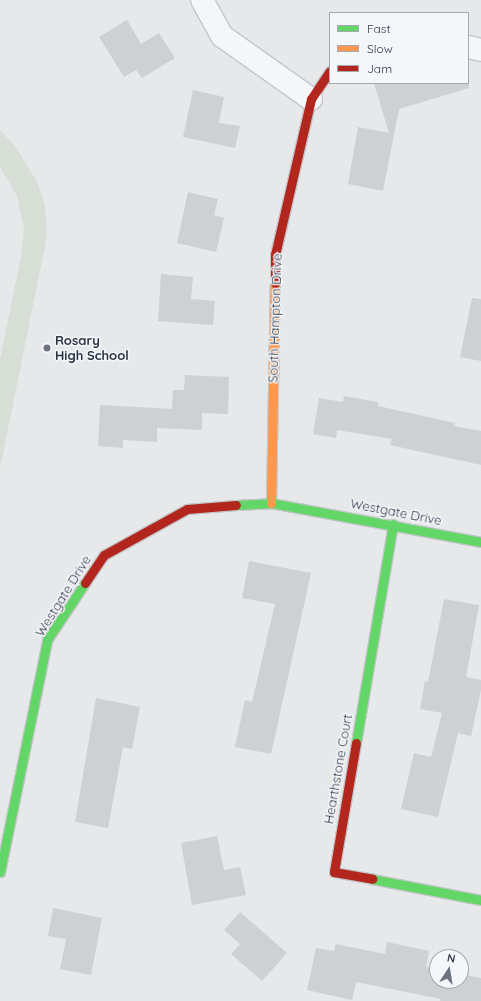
<!DOCTYPE html>
<html>
<head>
<meta charset="utf-8">
<style>
  body { margin:0 }
  #map { position:relative; width:481px; height:1001px; overflow:hidden; background:#e6e8ea; font-family:Quicksand,sans-serif }
  div>[style] { position:absolute }
  [style*='--x'] { left:calc(var(--x)*1px); top:calc(var(--y)*1px); width:calc(var(--w)*1px); rotate:calc(var(--a)*1deg) }
  .green>* { inset:0; background:#d6ded6 }
  .building>* { inset:0; background:#ced0d3 }
  .roads { filter:drop-shadow(1px 0 #c4c6c8) drop-shadow(-1px 0 #c4c6c8) drop-shadow(0 1px #c4c6c8) drop-shadow(0 -1px #c4c6c8) }
  .street>* { height:22px; margin:-11px; padding:0 11px; transform-origin:11px; border-radius:11px; background:#f5f6f7 }
  .fast>* { height:9px; margin:-4.5px; padding:0 4.5px; transform-origin:4.5px; border-radius:4.5px; background:#63d668 }
  .slow>* { height:9px; margin:-4.5px; padding:0 4.5px; transform-origin:4.5px; border-radius:4.5px; background:#ff974d }
  .jam>* { height:9px; margin:-4.5px; padding:0 4.5px; transform-origin:4.5px; border-radius:4.5px; background:#b3261e }
  .dots>* { width:11px; height:11px; translate:-50% -50%; box-sizing:border-box; border:2px solid #f4f6f9; border-radius:50% }
  span { translate:-50% -50%; white-space:nowrap; text-align:center; line-height:1.15; -webkit-text-stroke:3px #f4f6f9; paint-order:stroke }
  .street-label { font-size:13px; color:#2b3445 }
  .poi-label { font-size:13px; color:#2b3445; font-weight:700 }
  .left { translate:0 -50%; text-align:left }
  .legend { position:absolute; left:329px; top:12px; width:140px; height:72px; box-sizing:border-box; background:#f4f6f9; border:1px solid #a4a8b1; margin:0; padding:5px 7px; list-style:none; font-size:12px; color:#2b3445 }
  .legend li { display:flex; align-items:center; gap:8px; height:20px }
  .legend b { width:20px; border:1px solid #a4a8b1 }
  .north { position:absolute; left:429px; top:949px; width:40px; height:40px; box-sizing:border-box; background:#f4f6f9; border:1px solid #a4a8b1; border-radius:50%; rotate:12deg; font-size:11px; font-weight:700; line-height:16px; text-align:center; color:#2b3445 }
  .north::after { content:''; display:block; margin:auto; width:14px; height:18px; background:#6c737f; clip-path:polygon(50% 0,100% 100%,50% 72%,0 100%) }
</style>
</head>
<body>
<div id="map">
  <div class="green">
    <div style="clip-path:polygon(0 130px,16px 147px,38px 184px,45px 205px,47px 236px,0 468px,0 359px,21px 257px,24px 229px,17px 196px,0 167px)"></div>
  </div>
  <div class="building">
    <div style="clip-path:polygon(127px 20px,141px 44px,159px 33px,175px 58px,142px 78px,136px 70px,124px 77px,99px 37px)"></div>
    <div style="clip-path:polygon(374px 83px,469px 83px,469px 88px,399px 109px,383px 191px,348px 184px,358px 127px,389px 133px)"></div>
    <div style="clip-path:polygon(193px 90px,224px 97px,219px 123px,240px 126px,235px 148px,183px 137px)"></div>
    <div style="clip-path:polygon(188px 192px,218px 199px,214px 215px,224px 218px,216px 252px,177px 243px)"></div>
    <div style="clip-path:polygon(161px 274px,193px 277px,191px 299px,215px 301px,213px 325px,158px 321px)"></div>
    <div style="clip-path:polygon(472px 298px,481px 299px,481px 361px,460px 357px)"></div>
    <div style="clip-path:polygon(185px 375px,229px 377px,228px 414px,202px 413px,202px 430px,157px 428px,157px 442px,123px 440px,123px 448px,98px 446px,100px 405px,172px 409px,173px 390px,184px 390px)"></div>
    <div style="clip-path:polygon(344px 396px,378px 402px,378px 406px,455px 423px,454px 426px,481px 431px,481px 465px,390px 445px,392px 439px,337px 430px,336px 438px,313px 434px,319px 398px,343px 402px)"></div>
    <div style="clip-path:polygon(249px 561px,311px 573px,271px 754px,235px 747px,245px 700px,252px 702px,275px 604px,242px 598px)"></div>
    <div style="clip-path:polygon(444px 599px,479px 605px,466px 677px,481px 680px,481px 690px,471px 736px,458px 733px,438px 817px,401px 809px,414px 753px,431px 757px,442px 713px,420px 709px,425px 681px,428px 682px)"></div>
    <div style="clip-path:polygon(96px 698px,140px 707px,132px 749px,123px 747px,108px 828px,75px 822px)"></div>
    <div style="clip-path:polygon(217px 836px,224px 870px,240px 867px,246px 895px,192px 905px,181px 843px)"></div>
    <div style="clip-path:polygon(53px 908px,102px 918px,91px 975px,60px 969px,66px 939px,48px 936px)"></div>
    <div style="clip-path:polygon(240px 912px,287px 953px,262px 981px,231px 954px,240px 944px,224px 930px)"></div>
    <div style="clip-path:polygon(387px 942px,429px 951px,426px 967px,437px 969px,437px 981px,461px 981px,461px 974px,481px 978px,481px 1001px,440px 1001px,441px 999px,356px 982px,352px 1000px,307px 990px,316px 948px,334px 951px,336px 944px,385px 954px)"></div>
  </div>
  <div class="roads">
    <div class="street">
      <div style="--x:202;--y:0;--w:41;--a:60.9"></div>
      <div style="--x:222;--y:36;--w:109;--a:35.3"></div>
      <div style="--x:468;--y:47;--w:13;--a:13"></div>
    </div>
    <div class="fast">
      <div style="--x:236;--y:505;--w:35;--a:-3"></div>
      <div style="--x:271;--y:503;--w:214;--a:10.5"></div>
      <div style="--x:356;--y:743;--w:222;--a:-80.4"></div>
      <div style="--x:0;--y:872;--w:237;--a:-78.5"></div>
      <div style="--x:47;--y:640;--w:69;--a:-56.3"></div>
      <div style="--x:372;--y:879;--w:111;--a:10.9"></div>
    </div>
    <div class="slow">
      <div style="--x:271;--y:503;--w:220;--a:-89"></div>
    </div>
    <div class="jam">
      <div style="--x:275;--y:283;--w:28;--a:-90"></div>
      <div style="--x:275;--y:255;--w:160;--a:-77"></div>
      <div style="--x:311;--y:99;--w:34;--a:-56"></div>
      <div style="--x:85;--y:583;--w:34;--a:-56"></div>
      <div style="--x:104;--y:555;--w:95;--a:-29"></div>
      <div style="--x:187;--y:509;--w:49;--a:-4.7"></div>
      <div style="--x:356;--y:743;--w:131;--a:99.7"></div>
      <div style="--x:334;--y:872;--w:39;--a:10"></div>
    </div>
  </div>
  <div class="dots">
    <div style="left:47px;top:348px;background:#6c737f"></div>
  </div>
  <div class="street-label">
    <span style="left:275px;top:318px;rotate:-88deg">South Hampton Drive</span>
    <span style="left:396px;top:512px;rotate:11deg">Westgate Drive</span>
    <span style="left:63px;top:596px;rotate:-58deg">Westgate Drive</span>
    <span style="left:338px;top:769px;rotate:-80deg">Hearthstone Court</span>
  </div>
  <div class="poi-label">
    <span class="left" style="left:55px;top:348px">Rosary<br>High School</span>
  </div>
  <ul class="legend">
  <li><b style="height:5px;background:#63d668"></b>Fast</li>
  <li><b style="height:5px;background:#ff974d"></b>Slow</li>
  <li><b style="height:5px;background:#b3261e"></b>Jam</li>
  </ul>
  <div class="north">N</div>
</div>
</body>
</html>
